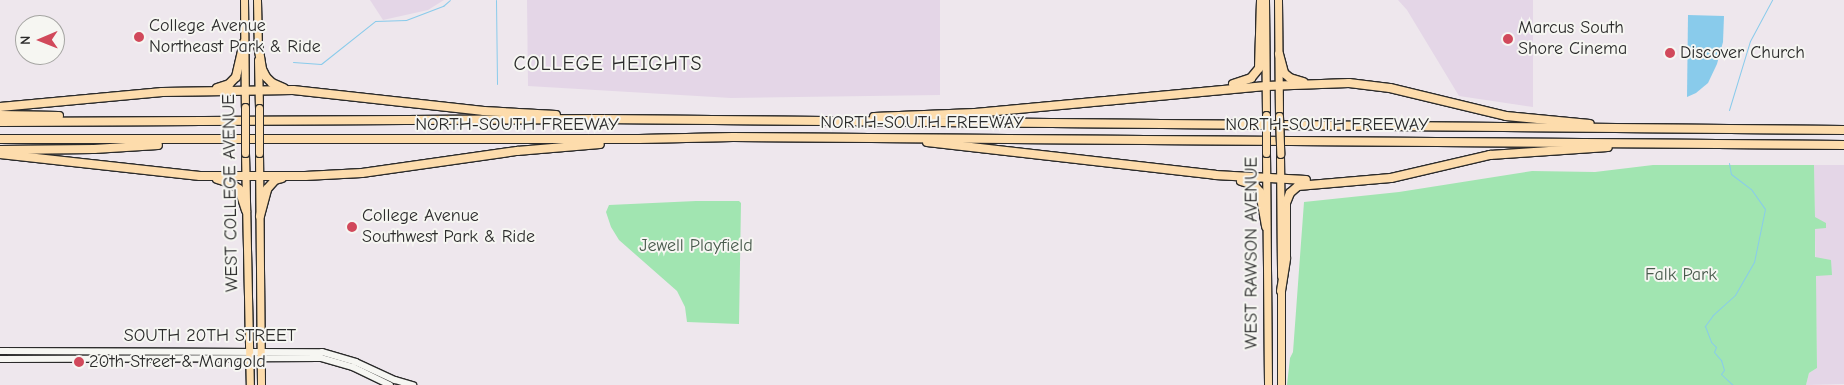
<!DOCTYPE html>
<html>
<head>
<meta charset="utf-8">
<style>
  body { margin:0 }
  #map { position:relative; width:1844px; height:385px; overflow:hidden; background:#eee7ed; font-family:"Comic Neue",sans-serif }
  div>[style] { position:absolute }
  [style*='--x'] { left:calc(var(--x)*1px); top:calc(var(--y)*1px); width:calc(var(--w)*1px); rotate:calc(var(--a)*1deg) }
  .built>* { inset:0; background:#e4d6e7 }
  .green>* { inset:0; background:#a1e5b1 }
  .water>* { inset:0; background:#89cbeb }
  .stream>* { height:1px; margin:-0.5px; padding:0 0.5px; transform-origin:0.5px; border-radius:0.5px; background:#89cbeb }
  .roads { filter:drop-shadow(1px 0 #2b2b2b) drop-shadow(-1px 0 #2b2b2b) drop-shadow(0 1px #2b2b2b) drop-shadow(0 -1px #2b2b2b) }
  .minor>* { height:5.5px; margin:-2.75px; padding:0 2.75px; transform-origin:2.75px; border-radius:2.75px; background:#f6f6f2 }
  .major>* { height:7px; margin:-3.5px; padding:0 3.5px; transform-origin:3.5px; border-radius:3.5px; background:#fddcac }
  .highway>* { height:8px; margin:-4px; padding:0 4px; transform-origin:4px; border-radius:4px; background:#fddcac }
  .bridges { filter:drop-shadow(1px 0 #2b2b2b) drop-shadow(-1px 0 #2b2b2b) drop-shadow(0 1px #2b2b2b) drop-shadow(0 -1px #2b2b2b) }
  .major-bridge>* { height:7px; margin:-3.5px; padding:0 3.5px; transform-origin:3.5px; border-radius:3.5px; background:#fddcac }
  .dots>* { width:14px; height:14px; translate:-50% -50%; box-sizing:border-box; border:2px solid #f6f6f2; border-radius:50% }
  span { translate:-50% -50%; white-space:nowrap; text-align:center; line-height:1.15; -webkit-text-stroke:4px #f6f6f2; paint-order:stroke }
  .poi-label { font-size:18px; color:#2b2b2b }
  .left { translate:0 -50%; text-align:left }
  .street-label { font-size:18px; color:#2b2b2b }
  .park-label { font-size:18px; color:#485a4c }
  .quarter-label { font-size:20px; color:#2b2b2b; letter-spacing:1px }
  .north { position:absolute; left:15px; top:15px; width:50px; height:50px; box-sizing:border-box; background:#f6f6f2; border:1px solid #a5a5a2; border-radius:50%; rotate:269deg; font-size:14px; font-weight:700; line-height:20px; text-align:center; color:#2b2b2b }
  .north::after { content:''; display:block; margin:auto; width:18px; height:22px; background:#d1495b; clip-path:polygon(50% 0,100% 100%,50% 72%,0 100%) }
</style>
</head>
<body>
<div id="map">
  <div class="built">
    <div style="clip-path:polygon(370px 0,444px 0,428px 10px,383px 20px)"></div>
    <div style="clip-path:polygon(527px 0,940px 0,940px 95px,731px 98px,528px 86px)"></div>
    <div style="clip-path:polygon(1398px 0,1533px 0,1533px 107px,1459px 96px,1407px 10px)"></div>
    <div style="clip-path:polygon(1814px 165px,1844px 165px,1844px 384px,1806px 385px,1809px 373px,1817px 368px)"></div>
  </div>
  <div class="green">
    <div style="clip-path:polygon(1653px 165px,1814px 165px,1815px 217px,1826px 223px,1826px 228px,1815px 229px,1815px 257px,1831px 260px,1832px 275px,1816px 276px,1817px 368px,1809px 373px,1806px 385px,1287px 385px,1290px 358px,1293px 352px,1304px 202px,1399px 192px,1532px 171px,1595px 172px)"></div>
    <div style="clip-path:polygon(696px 201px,739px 201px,741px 203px,739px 324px,687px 322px,685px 307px,677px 291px,619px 240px,611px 227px,606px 212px,609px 205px)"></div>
  </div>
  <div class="water">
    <div style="clip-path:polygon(1688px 15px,1724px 16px,1723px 42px,1717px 64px,1708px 83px,1696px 93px,1687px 97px)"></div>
  </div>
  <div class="stream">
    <div style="--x:496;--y:0;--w:84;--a:89.3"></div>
    <div style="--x:293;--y:62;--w:28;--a:4"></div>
    <div style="--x:321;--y:64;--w:69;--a:-38.5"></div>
    <div style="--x:375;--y:21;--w:31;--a:-2"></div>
    <div style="--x:406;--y:20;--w:40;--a:-21"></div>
    <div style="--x:443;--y:6;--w:9;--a:-41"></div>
    <div style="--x:1729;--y:110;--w:72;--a:-73.1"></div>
    <div style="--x:1750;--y:41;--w:47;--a:-61.8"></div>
    <div style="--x:1729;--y:163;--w:11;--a:80"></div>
    <div style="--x:1731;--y:174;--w:25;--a:37"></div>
    <div style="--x:1751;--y:189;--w:24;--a:55"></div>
    <div style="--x:1765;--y:209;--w:54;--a:101.7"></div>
    <div style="--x:1754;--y:262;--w:38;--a:120"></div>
    <div style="--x:1735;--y:295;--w:30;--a:138"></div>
    <div style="--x:1713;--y:315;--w:14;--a:126"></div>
    <div style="--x:1705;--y:326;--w:17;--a:69"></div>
    <div style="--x:1711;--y:342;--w:7;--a:45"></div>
    <div style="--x:1716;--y:347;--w:5;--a:112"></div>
    <div style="--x:1714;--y:352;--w:11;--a:49"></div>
    <div style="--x:1721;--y:360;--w:10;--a:73"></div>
    <div style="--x:1724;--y:370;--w:5;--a:127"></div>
    <div style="--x:1721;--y:374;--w:16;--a:43"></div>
  </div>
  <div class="roads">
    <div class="minor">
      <div style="--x:0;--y:351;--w:322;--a:0.2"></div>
      <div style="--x:322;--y:352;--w:35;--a:16"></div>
      <div style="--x:356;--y:362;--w:43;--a:24.8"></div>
      <div style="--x:395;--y:380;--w:19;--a:16"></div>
      <div style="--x:0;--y:359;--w:321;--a:-0.2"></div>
      <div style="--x:321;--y:358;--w:33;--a:16"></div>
      <div style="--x:353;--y:367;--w:41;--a:25.9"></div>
    </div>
    <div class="major">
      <div style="--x:244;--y:0;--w:107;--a:89.5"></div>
      <div style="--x:257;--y:0;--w:50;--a:88.9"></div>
      <div style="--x:1265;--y:0;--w:115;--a:89.5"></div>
      <div style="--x:1278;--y:0;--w:116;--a:89.5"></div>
      <div style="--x:258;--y:60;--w:48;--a:88.8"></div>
      <div style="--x:245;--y:153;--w:232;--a:88.8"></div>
      <div style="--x:259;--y:153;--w:232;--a:89.5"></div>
      <div style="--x:1266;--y:153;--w:232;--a:89.5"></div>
      <div style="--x:1280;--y:154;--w:122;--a:89.5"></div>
      <div style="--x:1281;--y:287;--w:98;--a:90"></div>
    </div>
    <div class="highway">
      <div style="--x:258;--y:44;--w:25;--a:81"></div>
      <div style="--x:262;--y:69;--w:9;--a:63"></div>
      <div style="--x:266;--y:77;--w:8;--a:45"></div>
      <div style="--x:272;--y:83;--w:13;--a:23"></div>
      <div style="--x:1279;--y:54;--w:20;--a:75"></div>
      <div style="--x:1284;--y:73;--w:8;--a:40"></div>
      <div style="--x:1290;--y:78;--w:14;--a:17"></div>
      <div style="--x:1233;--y:84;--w:19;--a:-18"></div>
      <div style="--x:1251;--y:78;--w:13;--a:-51"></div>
      <div style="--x:1259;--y:68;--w:68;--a:-88.3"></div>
      <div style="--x:217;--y:88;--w:13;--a:-18"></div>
      <div style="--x:229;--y:84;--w:10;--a:-45"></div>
      <div style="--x:236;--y:77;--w:35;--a:-77"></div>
      <div style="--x:0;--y:107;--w:163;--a:-5.3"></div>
      <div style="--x:162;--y:92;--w:131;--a:-0.9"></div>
      <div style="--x:293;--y:90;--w:192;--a:6.3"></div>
      <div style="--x:484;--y:111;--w:72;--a:3.2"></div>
      <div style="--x:0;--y:115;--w:59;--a:1"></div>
      <div style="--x:874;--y:117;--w:101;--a:-2.3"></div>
      <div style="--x:975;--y:113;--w:292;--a:-5.3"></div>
      <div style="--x:1266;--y:86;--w:83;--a:-2.1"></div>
      <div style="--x:1349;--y:83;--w:41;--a:7"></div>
      <div style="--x:1390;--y:88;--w:119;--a:13.6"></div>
      <div style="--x:1506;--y:116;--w:84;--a:5.4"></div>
      <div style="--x:0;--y:122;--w:600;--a:-0.29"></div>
      <div style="--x:600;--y:119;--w:1244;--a:0.51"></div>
      <div style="--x:0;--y:139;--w:639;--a:0"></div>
      <div style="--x:639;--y:139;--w:94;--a:-1.2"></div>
      <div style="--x:733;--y:137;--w:1111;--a:0.41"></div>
      <div style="--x:927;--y:142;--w:290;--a:6.5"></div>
      <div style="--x:1215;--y:175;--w:91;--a:3.1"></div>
      <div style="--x:0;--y:150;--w:94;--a:-0.6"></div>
      <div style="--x:94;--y:149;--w:64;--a:-3.6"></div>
      <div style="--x:0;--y:154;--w:201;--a:6.3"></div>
      <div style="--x:200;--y:176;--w:105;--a:0"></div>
      <div style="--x:305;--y:176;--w:57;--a:-3"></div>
      <div style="--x:362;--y:173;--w:157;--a:-8.1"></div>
      <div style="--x:517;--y:151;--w:83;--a:-4.8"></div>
      <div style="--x:217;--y:179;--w:14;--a:17"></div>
      <div style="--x:230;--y:183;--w:11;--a:34"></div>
      <div style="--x:239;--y:189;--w:23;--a:72"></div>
      <div style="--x:1241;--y:181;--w:14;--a:17"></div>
      <div style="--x:1254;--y:185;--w:9;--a:49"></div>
      <div style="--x:1260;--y:192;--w:35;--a:80"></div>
      <div style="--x:260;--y:216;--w:28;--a:-75"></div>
      <div style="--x:267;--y:189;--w:12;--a:-48"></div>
      <div style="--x:275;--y:180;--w:7;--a:-16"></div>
      <div style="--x:1281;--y:291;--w:33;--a:-81"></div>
      <div style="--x:1286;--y:258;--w:55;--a:-90"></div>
      <div style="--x:1286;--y:203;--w:11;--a:-68"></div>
      <div style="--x:1290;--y:193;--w:11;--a:-41"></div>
      <div style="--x:1298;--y:186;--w:93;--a:-4.9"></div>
      <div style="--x:1391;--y:178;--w:102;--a:-13.1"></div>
      <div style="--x:1490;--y:155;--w:118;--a:-3.9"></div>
    </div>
  </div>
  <div class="bridges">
    <div class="major-bridge">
      <div style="--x:245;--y:107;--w:46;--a:90"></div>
      <div style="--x:259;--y:108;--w:45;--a:90"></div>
      <div style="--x:1266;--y:115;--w:38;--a:90"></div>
      <div style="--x:1279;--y:116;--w:38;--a:88"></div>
    </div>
  </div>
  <div class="dots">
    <div style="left:139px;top:37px;background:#d1495b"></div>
    <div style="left:1508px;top:39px;background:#d1495b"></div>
    <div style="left:1670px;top:53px;background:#d1495b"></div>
    <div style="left:352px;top:227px;background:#d1495b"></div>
    <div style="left:79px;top:362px;background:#d1495b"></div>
  </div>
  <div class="poi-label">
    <span class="left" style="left:149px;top:37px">College Avenue<br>Northeast Park &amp; Ride</span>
    <span class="left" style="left:1518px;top:39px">Marcus South<br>Shore Cinema</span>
    <span class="left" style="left:1680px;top:53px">Discover Church</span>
    <span class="left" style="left:362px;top:227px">College Avenue<br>Southwest Park &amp; Ride</span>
    <span class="left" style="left:89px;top:362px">20th Street &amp; Mangold</span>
  </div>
  <div class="street-label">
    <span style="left:922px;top:123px">NORTH-SOUTH FREEWAY</span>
    <span style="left:517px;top:125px">NORTH-SOUTH FREEWAY</span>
    <span style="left:1327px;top:125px">NORTH-SOUTH FREEWAY</span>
    <span style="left:231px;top:193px;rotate:-91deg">WEST COLLEGE AVENUE</span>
    <span style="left:1252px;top:253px;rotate:-90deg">WEST RAWSON AVENUE</span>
    <span style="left:210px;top:336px">SOUTH 20TH STREET</span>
  </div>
  <div class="park-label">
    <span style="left:696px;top:246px">Jewell Playfield</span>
    <span style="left:1681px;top:275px">Falk Park</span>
  </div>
  <div class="quarter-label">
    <span style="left:608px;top:63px">COLLEGE HEIGHTS</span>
  </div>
  <div class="north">N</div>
</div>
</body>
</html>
